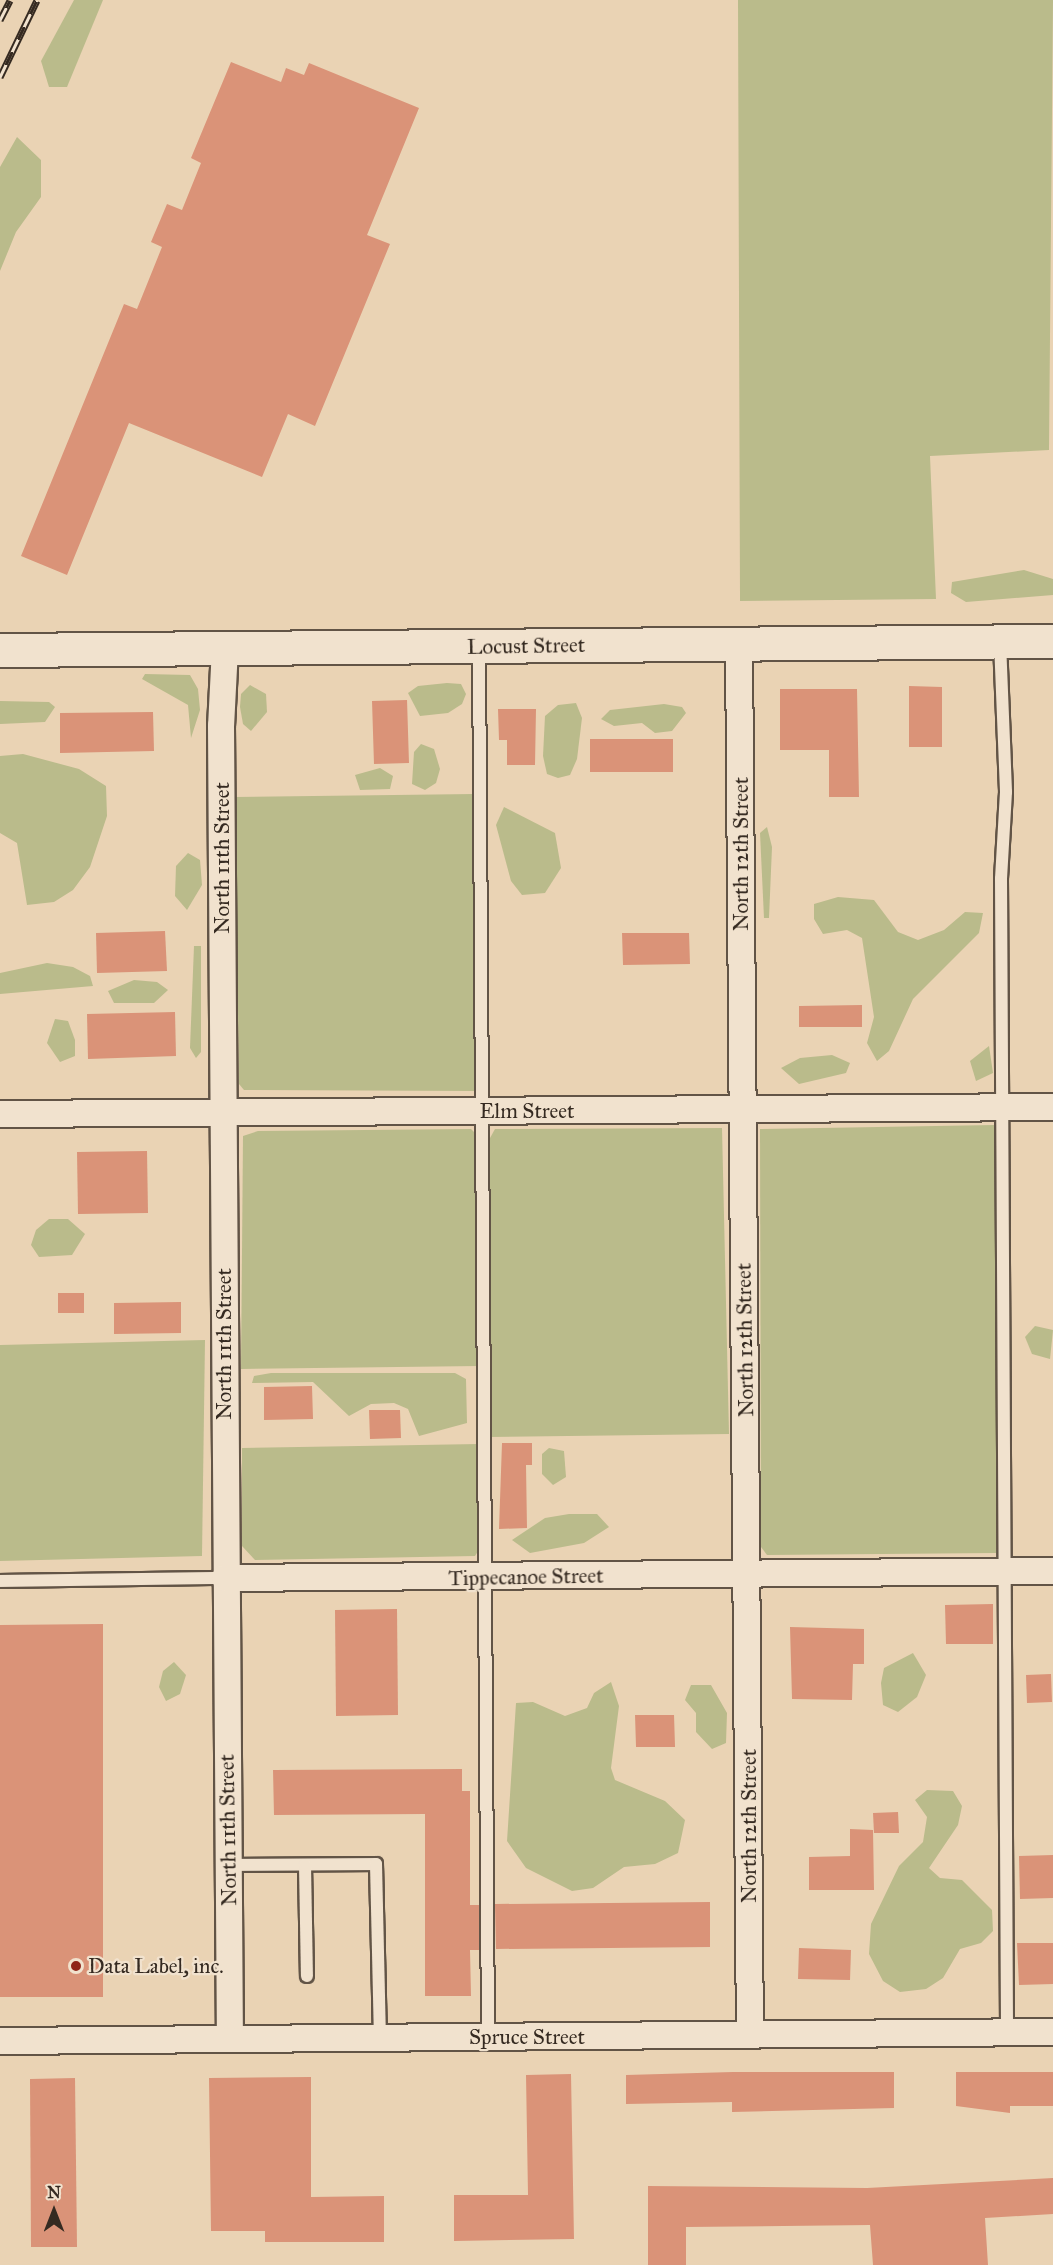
<!DOCTYPE html>
<html>
<head>
<meta charset="utf-8">
<style>
  body { margin:0 }
  #map { position:relative; width:1053px; height:2265px; overflow:hidden; background:#ead3b4; font-family:"IM FELL Great Primer",serif }
  div>[style] { position:absolute }
  [style*='--x'] { left:calc(var(--x)*1px); top:calc(var(--y)*1px); width:calc(var(--w)*1px); rotate:calc(var(--a)*1deg) }
  .green>* { inset:0; background:#babb8b }
  .building>* { inset:0; background:#da9378 }
  .roads { filter:drop-shadow(2px 0 #625446) drop-shadow(-2px 0 #625446) drop-shadow(0 2px #625446) drop-shadow(0 -2px #625446) }
  .lane>* { height:12px; margin:-6px; padding:0 6px; transform-origin:6px; border-radius:6px; background:#f1e2ce }
  .street>* { height:26px; margin:-13px; padding:0 13px; transform-origin:13px; border-radius:13px; background:#f1e2ce }
  .secondary>* { height:33px; margin:-16.5px; padding:0 16.5px; transform-origin:16.5px; border-radius:16.5px; background:#f1e2ce }
  .rail>* { height:7px; margin-top:-3.5px; transform-origin:0; background:repeating-linear-gradient(90deg,#f1e2ce 0 14px,#352a21 0 28px); box-sizing:border-box; border-block:2px solid #352a21 }
  .dots>* { width:16px; height:16px; translate:-50% -50%; box-sizing:border-box; border:3px solid #f1e2ce; border-radius:50% }
  span { translate:-50% -50%; white-space:nowrap; text-align:center; line-height:1.15; -webkit-text-stroke:4.5px #f1e2ce; paint-order:stroke }
  .street-label { font-size:21px; color:#352a21 }
  .poi-label { font-size:21px; color:#352a21 }
  .left { translate:0 -50%; text-align:left }
  .north { position:absolute; left:24px; top:2181px; width:60px; height:60px; -webkit-text-stroke:4px #f1e2ce; paint-order:stroke; rotate:0deg; font-size:16px; font-weight:700; line-height:24px; text-align:center; color:#352a21 }
  .north::after { content:''; display:block; margin:auto; width:21px; height:27px; background:#352a21; clip-path:polygon(50% 0,100% 100%,50% 72%,0 100%) }
</style>
</head>
<body>
<div id="map">
  <div class="green">
    <div style="clip-path:polygon(74px 0,103px 0,67px 87px,49px 87px,41px 61px)"></div>
    <div style="clip-path:polygon(738px 0,1053px 0,1049px 450px,930px 456px,936px 599px,740px 601px)"></div>
    <div style="clip-path:polygon(17px 137px,41px 160px,41px 197px,16px 232px,0 271px,0 167px)"></div>
    <div style="clip-path:polygon(1024px 570px,1053px 579px,1053px 595px,966px 602px,951px 593px,952px 582px)"></div>
    <div style="clip-path:polygon(145px 674px,190px 675px,198px 689px,200px 710px,191px 738px,188px 705px,142px 679px)"></div>
    <div style="clip-path:polygon(447px 683px,461px 684px,466px 694px,462px 704px,448px 713px,420px 716px,408px 693px,418px 686px)"></div>
    <div style="clip-path:polygon(250px 685px,266px 694px,267px 712px,251px 731px,243px 724px,240px 707px,241px 694px)"></div>
    <div style="clip-path:polygon(0 701px,49px 702px,55px 707px,45px 722px,0 724px)"></div>
    <div style="clip-path:polygon(576px 703px,582px 718px,577px 759px,570px 775px,558px 778px,547px 774px,543px 756px,545px 716px,558px 705px)"></div>
    <div style="clip-path:polygon(664px 704px,682px 707px,686px 713px,672px 731px,655px 733px,642px 723px,614px 726px,601px 719px,610px 710px)"></div>
    <div style="clip-path:polygon(421px 744px,434px 749px,440px 769px,436px 783px,425px 790px,412px 784px,414px 752px)"></div>
    <div style="clip-path:polygon(23px 754px,79px 769px,106px 786px,107px 816px,90px 867px,73px 890px,54px 902px,27px 905px,17px 843px,0 833px,0 756px)"></div>
    <div style="clip-path:polygon(380px 768px,393px 776px,390px 789px,360px 790px,355px 775px)"></div>
    <div style="clip-path:polygon(474px 794px,475px 1091px,244px 1090px,239px 1084px,235px 797px)"></div>
    <div style="clip-path:polygon(504px 807px,555px 833px,561px 868px,545px 893px,522px 895px,511px 881px,496px 825px)"></div>
    <div style="clip-path:polygon(767px 827px,772px 847px,769px 918px,764px 918px,760px 833px)"></div>
    <div style="clip-path:polygon(188px 853px,200px 860px,202px 885px,187px 910px,175px 896px,176px 866px)"></div>
    <div style="clip-path:polygon(838px 897px,874px 900px,898px 932px,918px 940px,944px 930px,965px 912px,983px 913px,979px 933px,913px 999px,889px 1051px,877px 1061px,867px 1043px,874px 1017px,862px 938px,847px 930px,823px 934px,814px 919px,814px 904px)"></div>
    <div style="clip-path:polygon(194px 946px,201px 946px,201px 1052px,196px 1058px,190px 1048px)"></div>
    <div style="clip-path:polygon(47px 963px,73px 967px,90px 976px,93px 986px,0 994px,0 973px)"></div>
    <div style="clip-path:polygon(134px 980px,157px 982px,168px 990px,154px 1003px,114px 1003px,108px 991px)"></div>
    <div style="clip-path:polygon(55px 1019px,68px 1021px,75px 1040px,75px 1056px,60px 1062px,47px 1043px)"></div>
    <div style="clip-path:polygon(989px 1046px,993px 1073px,976px 1081px,970px 1061px)"></div>
    <div style="clip-path:polygon(832px 1055px,850px 1063px,846px 1073px,799px 1084px,781px 1068px,800px 1058px)"></div>
    <div style="clip-path:polygon(994px 1125px,1000px 1150px,996px 1553px,767px 1555px,761px 1547px,760px 1129px)"></div>
    <div style="clip-path:polygon(722px 1128px,729px 1434px,489px 1437px,490px 1138px,495px 1129px)"></div>
    <div style="clip-path:polygon(471px 1129px,478px 1136px,479px 1366px,241px 1369px,243px 1136px,258px 1131px)"></div>
    <div style="clip-path:polygon(49px 1219px,68px 1219px,85px 1234px,72px 1255px,39px 1257px,31px 1245px,36px 1230px)"></div>
    <div style="clip-path:polygon(1035px 1326px,1053px 1330px,1050px 1359px,1032px 1354px,1025px 1337px)"></div>
    <div style="clip-path:polygon(205px 1340px,202px 1556px,0 1561px,0 1345px)"></div>
    <div style="clip-path:polygon(455px 1373px,466px 1379px,467px 1423px,419px 1436px,408px 1409px,394px 1403px,371px 1404px,349px 1416px,313px 1382px,252px 1383px,254px 1376px,271px 1373px)"></div>
    <div style="clip-path:polygon(479px 1444px,480px 1548px,475px 1556px,255px 1560px,242px 1546px,242px 1448px)"></div>
    <div style="clip-path:polygon(549px 1448px,564px 1451px,566px 1477px,553px 1485px,542px 1474px,542px 1454px)"></div>
    <div style="clip-path:polygon(569px 1514px,597px 1514px,609px 1527px,584px 1543px,530px 1553px,512px 1540px,545px 1518px)"></div>
    <div style="clip-path:polygon(913px 1653px,926px 1675px,917px 1697px,898px 1712px,883px 1705px,881px 1683px,884px 1668px)"></div>
    <div style="clip-path:polygon(174px 1662px,186px 1675px,180px 1694px,166px 1701px,159px 1687px,163px 1671px)"></div>
    <div style="clip-path:polygon(611px 1682px,619px 1706px,611px 1768px,615px 1780px,665px 1801px,685px 1820px,678px 1853px,655px 1864px,624px 1867px,593px 1888px,572px 1891px,526px 1868px,507px 1841px,516px 1703px,533px 1702px,565px 1716px,587px 1708px,594px 1693px)"></div>
    <div style="clip-path:polygon(691px 1685px,711px 1685px,727px 1713px,726px 1743px,712px 1749px,696px 1732px,696px 1713px,685px 1700px)"></div>
    <div style="clip-path:polygon(927px 1790px,953px 1791px,962px 1806px,958px 1825px,929px 1868px,940px 1878px,962px 1880px,992px 1910px,993px 1931px,981px 1943px,960px 1949px,943px 1978px,926px 1989px,900px 1992px,883px 1981px,869px 1954px,871px 1924px,899px 1866px,923px 1842px,927px 1817px,915px 1800px)"></div>
  </div>
  <div class="building">
    <div style="clip-path:polygon(231px 62px,281px 82px,286px 68px,304px 75px,309px 63px,419px 108px,367px 235px,390px 244px,315px 426px,288px 414px,262px 477px,129px 423px,67px 575px,21px 556px,124px 304px,137px 309px,162px 247px,151px 242px,167px 204px,182px 210px,201px 163px,191px 158px)"></div>
    <div style="clip-path:polygon(909px 686px,942px 687px,942px 747px,909px 747px)"></div>
    <div style="clip-path:polygon(780px 689px,857px 689px,859px 797px,829px 797px,829px 750px,780px 750px)"></div>
    <div style="clip-path:polygon(407px 700px,409px 763px,374px 764px,372px 701px)"></div>
    <div style="clip-path:polygon(498px 709px,536px 709px,535px 765px,507px 765px,507px 740px,499px 740px)"></div>
    <div style="clip-path:polygon(153px 712px,154px 751px,60px 753px,60px 713px)"></div>
    <div style="clip-path:polygon(590px 739px,673px 739px,673px 772px,590px 772px)"></div>
    <div style="clip-path:polygon(165px 931px,167px 971px,97px 973px,96px 933px)"></div>
    <div style="clip-path:polygon(622px 933px,689px 933px,690px 964px,623px 965px)"></div>
    <div style="clip-path:polygon(862px 1005px,862px 1027px,799px 1027px,799px 1006px)"></div>
    <div style="clip-path:polygon(175px 1012px,176px 1056px,88px 1059px,87px 1014px)"></div>
    <div style="clip-path:polygon(147px 1151px,148px 1213px,78px 1214px,77px 1152px)"></div>
    <div style="clip-path:polygon(58px 1293px,84px 1293px,84px 1313px,58px 1313px)"></div>
    <div style="clip-path:polygon(181px 1302px,181px 1333px,114px 1334px,114px 1303px)"></div>
    <div style="clip-path:polygon(312px 1386px,313px 1419px,264px 1420px,264px 1387px)"></div>
    <div style="clip-path:polygon(369px 1410px,400px 1410px,401px 1438px,370px 1439px)"></div>
    <div style="clip-path:polygon(502px 1443px,532px 1443px,532px 1465px,526px 1465px,527px 1528px,499px 1529px)"></div>
    <div style="clip-path:polygon(993px 1604px,993px 1644px,946px 1644px,945px 1605px)"></div>
    <div style="clip-path:polygon(397px 1609px,398px 1715px,336px 1716px,335px 1610px)"></div>
    <div style="clip-path:polygon(103px 1624px,103px 1997px,0 1997px,0 1625px)"></div>
    <div style="clip-path:polygon(790px 1627px,864px 1629px,864px 1664px,853px 1664px,852px 1700px,792px 1699px)"></div>
    <div style="clip-path:polygon(1051px 1674px,1052px 1702px,1027px 1703px,1026px 1675px)"></div>
    <div style="clip-path:polygon(635px 1715px,674px 1715px,675px 1747px,636px 1747px)"></div>
    <div style="clip-path:polygon(462px 1769px,462px 1791px,470px 1791px,470px 1905px,479px 1905px,479px 1950px,470px 1950px,471px 1996px,425px 1996px,425px 1814px,274px 1815px,273px 1770px)"></div>
    <div style="clip-path:polygon(898px 1812px,899px 1833px,874px 1833px,873px 1813px)"></div>
    <div style="clip-path:polygon(850px 1829px,873px 1830px,874px 1890px,809px 1890px,809px 1857px,850px 1856px)"></div>
    <div style="clip-path:polygon(1053px 1855px,1053px 1898px,1020px 1899px,1019px 1856px)"></div>
    <div style="clip-path:polygon(710px 1902px,710px 1947px,496px 1949px,495px 1904px)"></div>
    <div style="clip-path:polygon(1017px 1943px,1053px 1943px,1053px 1984px,1019px 1985px)"></div>
    <div style="clip-path:polygon(799px 1948px,851px 1950px,850px 1980px,798px 1979px)"></div>
    <div style="clip-path:polygon(733px 2072px,894px 2072px,894px 2108px,732px 2112px,732px 2102px,626px 2104px,626px 2075px)"></div>
    <div style="clip-path:polygon(956px 2072px,1053px 2072px,1053px 2106px,1010px 2106px,1010px 2113px,956px 2106px)"></div>
    <div style="clip-path:polygon(571px 2074px,574px 2239px,454px 2241px,454px 2195px,528px 2195px,526px 2075px)"></div>
    <div style="clip-path:polygon(311px 2077px,311px 2197px,384px 2196px,384px 2242px,265px 2242px,265px 2231px,211px 2231px,209px 2078px)"></div>
    <div style="clip-path:polygon(75px 2078px,77px 2247px,31px 2247px,30px 2079px)"></div>
    <div style="clip-path:polygon(1053px 2178px,1053px 2214px,985px 2218px,988px 2265px,873px 2265px,870px 2225px,686px 2227px,686px 2265px,648px 2265px,648px 2186px,867px 2188px)"></div>
  </div>
  <div class="roads">
    <div class="lane">
      <div style="--x:1000;--y:642;--w:150;--a:87.7"></div>
      <div style="--x:1006;--y:792;--w:87;--a:93.3"></div>
      <div style="--x:1001;--y:879;--w:1154;--a:89.7"></div>
      <div style="--x:479;--y:647;--w:1390;--a:89.63"></div>
      <div style="--x:0;--y:1581;--w:225;--a:-0.8"></div>
      <div style="--x:229;--y:1865;--w:147;--a:-0.4"></div>
      <div style="--x:376;--y:1864;--w:174;--a:88.7"></div>
      <div style="--x:305;--y:1865;--w:111;--a:89"></div>
    </div>
    <div class="street">
      <div style="--x:739;--y:644;--w:1391;--a:89.55"></div>
      <div style="--x:225;--y:648;--w:78;--a:92.9"></div>
      <div style="--x:221;--y:726;--w:1313;--a:89.61"></div>
      <div style="--x:0;--y:1114;--w:1053;--a:-0.38"></div>
      <div style="--x:225;--y:1578;--w:828;--a:-0.48"></div>
      <div style="--x:0;--y:2041;--w:1053;--a:-0.49"></div>
    </div>
    <div class="secondary">
      <div style="--x:0;--y:650;--w:1053;--a:-0.49"></div>
    </div>
  </div>
  <div class="rail">
    <div style="--x:0;--y:20;--w:22;--a:-63"></div>
    <div style="--x:0;--y:77;--w:85;--a:-64.3"></div>
  </div>
  <div class="dots">
    <div style="left:76px;top:1966px;background:#8f2418"></div>
  </div>
  <div class="street-label">
    <span style="left:526px;top:646px;rotate:-1deg">Locust Street</span>
    <span style="left:741px;top:854px;rotate:-90deg">North 12th Street</span>
    <span style="left:222px;top:858px;rotate:-90deg">North 11th Street</span>
    <span style="left:527px;top:1111px">Elm Street</span>
    <span style="left:745px;top:1340px;rotate:-91deg">North 12th Street</span>
    <span style="left:224px;top:1344px;rotate:-90deg">North 11th Street</span>
    <span style="left:526px;top:1577px;rotate:-1deg">Tippecanoe Street</span>
    <span style="left:749px;top:1826px;rotate:-90deg">North 12th Street</span>
    <span style="left:228px;top:1830px;rotate:-91deg">North 11th Street</span>
    <span style="left:527px;top:2037px">Spruce Street</span>
  </div>
  <div class="poi-label">
    <span class="left" style="left:88px;top:1966px">Data Label, inc.</span>
  </div>
  <div class="north">N</div>
</div>
</body>
</html>
